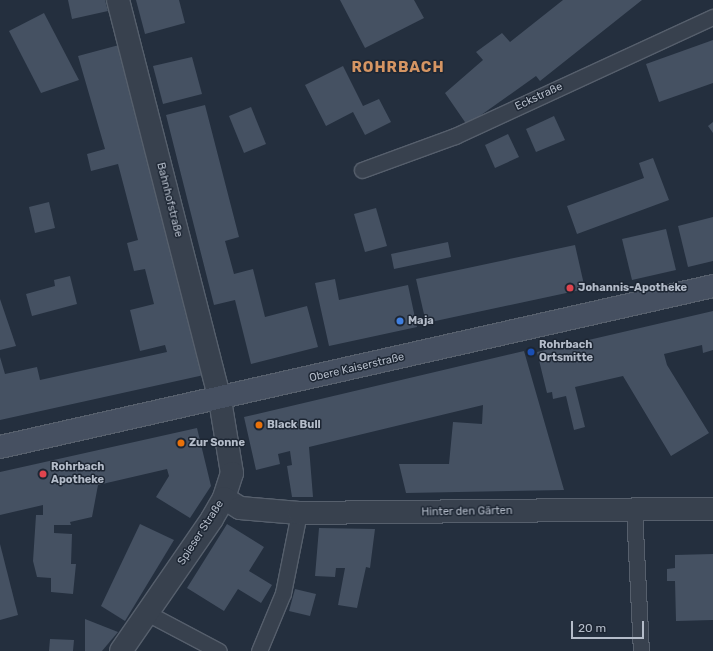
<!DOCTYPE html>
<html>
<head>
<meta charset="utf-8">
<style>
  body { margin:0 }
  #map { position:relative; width:713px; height:651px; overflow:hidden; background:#242f3e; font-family:Rubik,sans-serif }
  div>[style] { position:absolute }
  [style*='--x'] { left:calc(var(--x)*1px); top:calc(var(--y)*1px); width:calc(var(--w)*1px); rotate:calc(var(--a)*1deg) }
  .building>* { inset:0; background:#455162 }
  .roads { filter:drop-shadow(1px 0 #565f6c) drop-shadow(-1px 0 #565f6c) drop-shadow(0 1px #565f6c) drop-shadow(0 -1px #565f6c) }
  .service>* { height:15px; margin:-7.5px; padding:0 7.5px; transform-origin:7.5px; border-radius:7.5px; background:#38414e }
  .minor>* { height:22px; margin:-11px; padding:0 11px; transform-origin:11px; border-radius:11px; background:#38414e }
  .secondary>* { height:22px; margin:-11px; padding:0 11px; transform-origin:11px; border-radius:11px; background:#465061 }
  .dots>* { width:11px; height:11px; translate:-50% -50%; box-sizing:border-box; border:2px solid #1d2633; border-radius:50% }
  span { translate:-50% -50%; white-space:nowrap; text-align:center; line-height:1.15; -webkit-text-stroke:3px #1d2633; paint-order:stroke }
  .street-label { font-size:11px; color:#b4bcc9 }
  .poi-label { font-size:11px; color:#b4bcc9; font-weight:700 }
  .left { translate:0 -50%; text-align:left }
  .district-label { font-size:15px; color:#d59563; font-weight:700; letter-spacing:1px }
  .scale { position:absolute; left:571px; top:621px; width:73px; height:18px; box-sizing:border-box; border:2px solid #b4bcc9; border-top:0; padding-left:5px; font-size:12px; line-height:14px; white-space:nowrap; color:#b4bcc9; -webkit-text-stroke:3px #1d2633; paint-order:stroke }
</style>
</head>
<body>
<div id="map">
  <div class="building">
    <div style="clip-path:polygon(68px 0,105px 0,108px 11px,72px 19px)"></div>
    <div style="clip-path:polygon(136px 0,179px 0,185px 23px,145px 34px)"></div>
    <div style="clip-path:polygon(340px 0,414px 0,424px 18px,365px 48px)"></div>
    <div style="clip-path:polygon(563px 0,642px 0,540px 81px,536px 76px,467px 125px,445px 93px,483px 60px,476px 52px,502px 33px,510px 42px)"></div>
    <div style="clip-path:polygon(44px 13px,79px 80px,41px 93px,9px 31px)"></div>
    <div style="clip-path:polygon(713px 40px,713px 83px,659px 102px,646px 64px)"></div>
    <div style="clip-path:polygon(119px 45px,204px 375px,0 420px,0 357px,5px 374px,37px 367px,40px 380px,167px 352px,165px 345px,140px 351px,130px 310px,154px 304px,145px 269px,134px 271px,127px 243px,138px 240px,118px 164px,91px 171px,87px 154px,105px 149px,78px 56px)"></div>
    <div style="clip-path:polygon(192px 57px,202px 94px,163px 104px,153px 66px)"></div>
    <div style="clip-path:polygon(343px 66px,363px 106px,379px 99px,391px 122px,365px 135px,353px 112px,326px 126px,305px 85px)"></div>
    <div style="clip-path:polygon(205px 105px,239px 237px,225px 241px,234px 274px,253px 269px,265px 317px,307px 306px,318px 347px,251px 364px,235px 300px,214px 305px,166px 115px)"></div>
    <div style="clip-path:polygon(251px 107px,266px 144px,244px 153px,229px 116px)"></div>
    <div style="clip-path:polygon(554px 116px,565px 140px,536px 152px,526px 129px)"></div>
    <div style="clip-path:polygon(713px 122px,713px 133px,708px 126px)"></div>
    <div style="clip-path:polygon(508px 134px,519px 157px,495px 168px,485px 145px)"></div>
    <div style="clip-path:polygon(653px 158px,669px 200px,577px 234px,567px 206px,644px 178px,639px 163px)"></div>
    <div style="clip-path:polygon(49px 202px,55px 228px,35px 233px,29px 207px)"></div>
    <div style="clip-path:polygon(376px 208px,387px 246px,365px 252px,354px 214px)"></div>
    <div style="clip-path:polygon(713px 217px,713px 261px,688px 267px,678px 226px)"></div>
    <div style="clip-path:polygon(666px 229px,676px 270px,632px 280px,622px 239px)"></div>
    <div style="clip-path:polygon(448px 242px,451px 257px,394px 269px,391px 254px)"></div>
    <div style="clip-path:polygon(575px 245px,585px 289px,426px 323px,416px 279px)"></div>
    <div style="clip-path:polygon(70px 276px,77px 304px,32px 316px,26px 294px,55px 286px,54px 280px)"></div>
    <div style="clip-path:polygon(335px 279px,339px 300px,408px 285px,417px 327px,329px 346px,315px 283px)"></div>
    <div style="clip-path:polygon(0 299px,16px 346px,0 350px)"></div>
    <div style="clip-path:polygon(713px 311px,713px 350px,703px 353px,702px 345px,664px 354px,667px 365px,709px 433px,671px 456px,623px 376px,575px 387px,585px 427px,574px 430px,566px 396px,553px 399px,552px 392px,547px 393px,537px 352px)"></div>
    <div style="clip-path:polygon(524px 351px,564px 490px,406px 493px,399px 464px,449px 464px,453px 422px,482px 424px,483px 405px,309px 447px,313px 497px,292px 497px,287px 466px,292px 465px,290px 451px,278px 454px,280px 464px,256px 470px,244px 417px)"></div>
    <div style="clip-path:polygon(197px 428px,211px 486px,190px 518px,156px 497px,169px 476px,167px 469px,98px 485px,92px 517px,70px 522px,71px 525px,54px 525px,54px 533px,72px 534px,71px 564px,76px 564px,73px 594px,51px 592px,51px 578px,37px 577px,33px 561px,36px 515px,43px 515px,43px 505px,0 515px,0 472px)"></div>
    <div style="clip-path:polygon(140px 524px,174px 540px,125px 621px,101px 606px)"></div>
    <div style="clip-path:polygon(227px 524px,264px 547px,249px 571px,272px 585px,261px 603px,238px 589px,224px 611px,187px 588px)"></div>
    <div style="clip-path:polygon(319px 528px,375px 529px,370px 568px,366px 567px,357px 608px,338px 605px,345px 568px,336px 568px,335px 577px,315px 576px)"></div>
    <div style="clip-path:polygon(0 544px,18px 615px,0 620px)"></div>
    <div style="clip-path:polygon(713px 554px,713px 620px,676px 621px,675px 581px,667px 581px,667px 569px,675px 568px,675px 555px)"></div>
    <div style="clip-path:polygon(295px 589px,316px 594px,310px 616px,289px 611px)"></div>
    <div style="clip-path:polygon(85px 619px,118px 632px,102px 651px,85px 651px)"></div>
    <div style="clip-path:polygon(50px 639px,74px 640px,73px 651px,49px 651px)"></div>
  </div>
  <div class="roads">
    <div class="service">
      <div style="--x:362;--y:170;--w:99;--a:-20.1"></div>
      <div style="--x:455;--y:136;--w:284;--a:-24.8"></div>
      <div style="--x:634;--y:509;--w:142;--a:87.2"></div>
      <div style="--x:147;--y:613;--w:81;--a:27.8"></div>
      <div style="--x:259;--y:651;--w:63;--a:-67.5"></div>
      <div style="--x:283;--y:593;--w:82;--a:-78.7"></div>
    </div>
    <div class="minor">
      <div style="--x:118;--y:0;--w:413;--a:75.7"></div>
      <div style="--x:220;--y:400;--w:74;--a:80.7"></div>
      <div style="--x:232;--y:473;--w:26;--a:108"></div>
      <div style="--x:224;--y:498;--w:24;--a:120"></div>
      <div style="--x:212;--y:519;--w:160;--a:124.6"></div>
      <div style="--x:224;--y:498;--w:19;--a:32"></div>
      <div style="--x:240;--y:508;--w:59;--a:4.8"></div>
      <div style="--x:299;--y:513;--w:414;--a:-0.6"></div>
    </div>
    <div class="secondary">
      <div style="--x:0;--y:447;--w:731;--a:-12.72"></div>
    </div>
  </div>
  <div class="dots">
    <div style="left:570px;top:288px;background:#e0444e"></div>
    <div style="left:400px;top:321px;background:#3f7fe0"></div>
    <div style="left:531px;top:352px;background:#1a4fb4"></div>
    <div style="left:259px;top:425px;background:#e8710a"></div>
    <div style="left:181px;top:443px;background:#e8710a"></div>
    <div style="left:43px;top:474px;background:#e0444e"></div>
  </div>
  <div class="street-label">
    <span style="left:539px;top:97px;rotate:-25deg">Eckstraße</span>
    <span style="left:169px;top:200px;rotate:76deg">Bahnhofstraße</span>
    <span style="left:357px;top:368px;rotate:-13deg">Obere Kaiserstraße</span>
    <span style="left:467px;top:512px;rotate:-1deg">Hinter den Gärten</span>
    <span style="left:201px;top:533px;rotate:-57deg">Spieser Straße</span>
  </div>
  <div class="poi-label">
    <span class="left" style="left:578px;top:288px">Johannis-Apotheke</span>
    <span class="left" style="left:408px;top:321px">Maja</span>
    <span class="left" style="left:539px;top:352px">Rohrbach<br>Ortsmitte</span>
    <span class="left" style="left:267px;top:425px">Black Bull</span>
    <span class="left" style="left:189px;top:443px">Zur Sonne</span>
    <span class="left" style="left:51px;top:474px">Rohrbach<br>Apotheke</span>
  </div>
  <div class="district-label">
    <span style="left:398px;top:68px">ROHRBACH</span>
  </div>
  <div class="scale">20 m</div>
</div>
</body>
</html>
